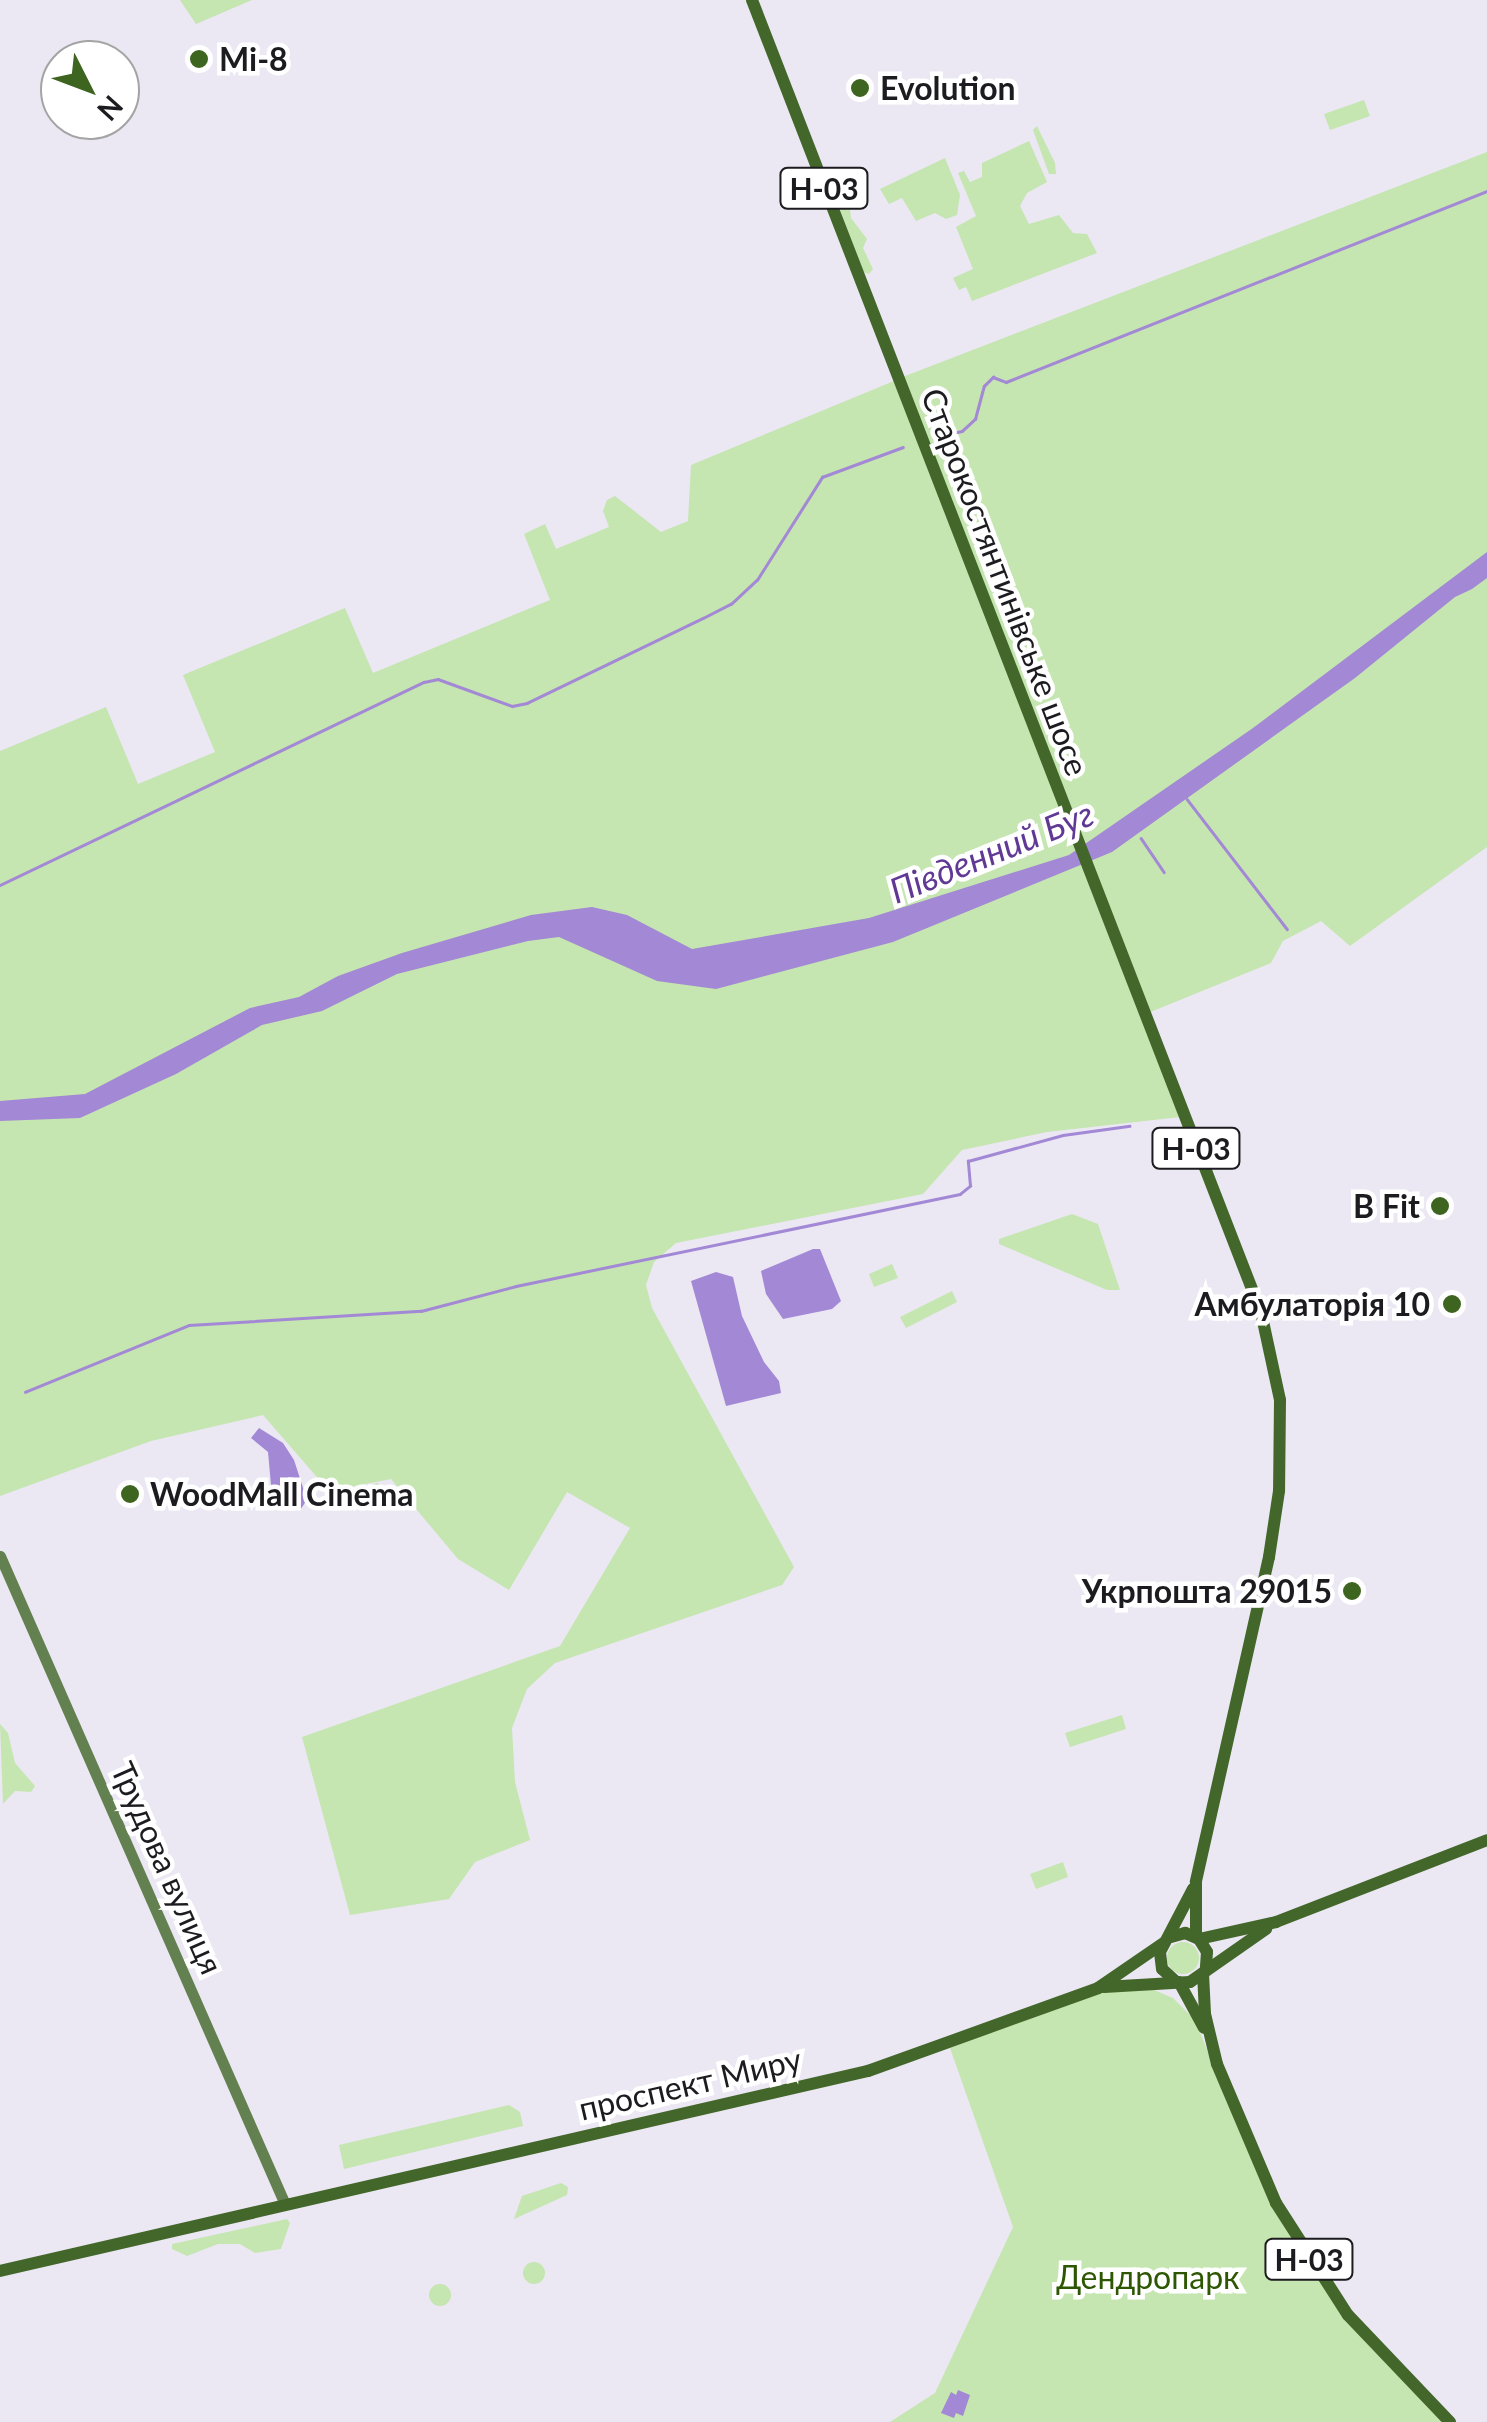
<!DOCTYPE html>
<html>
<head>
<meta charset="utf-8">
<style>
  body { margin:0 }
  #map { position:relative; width:1487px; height:2422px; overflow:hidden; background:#ebe8f3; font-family:Lato,sans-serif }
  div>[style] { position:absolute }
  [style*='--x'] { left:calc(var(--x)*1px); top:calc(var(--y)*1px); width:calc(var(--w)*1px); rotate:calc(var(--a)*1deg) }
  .green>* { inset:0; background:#c5e5b1 }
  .round { border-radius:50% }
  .water>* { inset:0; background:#a388d5 }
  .stream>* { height:2.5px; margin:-1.25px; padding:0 1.25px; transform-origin:1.25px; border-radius:1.25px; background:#a388d5 }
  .secondary>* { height:11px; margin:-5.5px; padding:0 5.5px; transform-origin:5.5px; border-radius:5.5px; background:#638050 }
  .primary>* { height:12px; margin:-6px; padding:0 6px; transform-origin:6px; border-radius:6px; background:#43672a }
  .dots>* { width:28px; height:28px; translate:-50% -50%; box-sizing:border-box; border:5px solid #fff; border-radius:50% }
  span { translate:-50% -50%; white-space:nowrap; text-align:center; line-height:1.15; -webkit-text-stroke:9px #fff; paint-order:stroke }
  .shield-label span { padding:2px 8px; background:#fff; border:2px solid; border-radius:8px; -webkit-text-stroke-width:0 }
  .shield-label { font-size:30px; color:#1c1b1f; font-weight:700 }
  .poi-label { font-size:32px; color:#1c1b1f; font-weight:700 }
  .left { translate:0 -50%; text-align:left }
  .right { translate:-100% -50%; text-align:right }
  .street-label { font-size:32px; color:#1c1b1f }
  .park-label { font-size:32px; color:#2e5704 }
  .water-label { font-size:35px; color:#603995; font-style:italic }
  .north { position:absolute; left:40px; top:40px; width:100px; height:100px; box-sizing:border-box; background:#fff; border:2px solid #a4a4a5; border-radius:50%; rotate:132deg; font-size:28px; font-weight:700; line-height:40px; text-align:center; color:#1c1b1f }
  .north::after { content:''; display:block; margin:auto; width:35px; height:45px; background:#3e651f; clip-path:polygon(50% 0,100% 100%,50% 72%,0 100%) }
</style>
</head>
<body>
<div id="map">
  <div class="green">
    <div style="clip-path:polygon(180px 0,252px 0,196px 24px)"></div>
    <div style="clip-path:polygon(1364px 100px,1370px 116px,1330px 130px,1324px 114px)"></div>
    <div style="clip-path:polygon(1037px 126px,1055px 163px,1056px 174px,1049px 174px,1033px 130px)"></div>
    <div style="clip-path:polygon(1029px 141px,1047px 182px,1027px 193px,1020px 206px,1029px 224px,1059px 215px,1073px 233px,1087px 234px,1097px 253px,972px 301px,966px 287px,959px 290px,953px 278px,973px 269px,956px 227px,976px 216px,958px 173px,964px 171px,970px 182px,982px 177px,982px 163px)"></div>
    <div style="clip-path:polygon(1487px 152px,1487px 847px,1350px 946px,1321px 921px,1283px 941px,1271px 963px,1148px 1013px,900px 378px)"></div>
    <div style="clip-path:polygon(945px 158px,960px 195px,957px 215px,946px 219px,935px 213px,916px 221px,902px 198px,889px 204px,880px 189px)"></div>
    <div style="clip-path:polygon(848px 193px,851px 218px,867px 239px,863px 248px,873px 269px,869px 274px,863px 272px,840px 209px,841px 199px)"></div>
    <div style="clip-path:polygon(894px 381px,1180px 1117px,1047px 1132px,962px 1150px,923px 1194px,676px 1243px,654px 1262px,646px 1285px,652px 1308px,794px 1567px,782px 1585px,555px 1663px,527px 1689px,512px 1728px,515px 1782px,530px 1840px,475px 1862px,449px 1899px,350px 1915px,302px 1737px,560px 1646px,630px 1528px,567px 1492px,509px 1590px,458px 1559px,391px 1479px,329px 1491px,263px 1415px,151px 1441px,0 1496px,0 751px,106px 707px,138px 784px,215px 752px,183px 675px,345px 608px,373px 673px,550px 600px,524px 534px,545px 524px,556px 549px,609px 527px,603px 511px,607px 500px,615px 496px,661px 532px,688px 521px,691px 465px)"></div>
    <div style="clip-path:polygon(1072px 1214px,1098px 1224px,1120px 1290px,1107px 1290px,999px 1244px,999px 1239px)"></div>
    <div style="clip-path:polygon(892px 1264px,898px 1278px,874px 1287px,869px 1274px)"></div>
    <div style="clip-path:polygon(952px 1291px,957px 1302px,906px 1328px,900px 1317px)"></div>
    <div style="clip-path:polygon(377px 1483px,384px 1488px,382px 1491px,352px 1504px,353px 1490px)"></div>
    <div style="clip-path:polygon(1122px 1715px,1126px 1729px,1070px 1747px,1065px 1733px)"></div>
    <div style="clip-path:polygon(0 1724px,8px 1733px,15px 1763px,35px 1786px,31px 1792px,15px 1791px,3px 1804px)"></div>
    <div style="clip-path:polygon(1063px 1862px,1068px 1877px,1036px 1889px,1030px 1874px)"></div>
    <div class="round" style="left:1167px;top:1942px;width:32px;height:32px"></div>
    <div style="clip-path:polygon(1154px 1990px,1173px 1998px,1195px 2020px,1257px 2173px,1371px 2348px,1445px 2422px,890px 2422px,935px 2393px,1013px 2227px,950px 2048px,1098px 1991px)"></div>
    <div style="clip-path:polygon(509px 2105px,520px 2112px,523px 2126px,344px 2169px,339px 2145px)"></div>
    <div style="clip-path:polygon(561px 2183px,568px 2187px,567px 2195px,514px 2219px,522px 2196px)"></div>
    <div style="clip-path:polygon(287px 2219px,290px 2223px,281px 2249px,255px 2253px,240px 2244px,218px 2244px,187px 2256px,172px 2249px,172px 2244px)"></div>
    <div class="round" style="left:523px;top:2262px;width:22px;height:22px"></div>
    <div class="round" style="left:429px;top:2284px;width:22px;height:22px"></div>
  </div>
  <div class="water">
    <div style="clip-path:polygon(1487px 552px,1487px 578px,1472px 589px,1455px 597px,1355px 678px,1112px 852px,893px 942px,716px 989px,657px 981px,559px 937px,528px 941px,397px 974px,322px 1011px,262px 1025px,176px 1074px,80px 1118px,0 1121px,0 1101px,85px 1094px,250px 1008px,299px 997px,338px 976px,402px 953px,531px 915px,592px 907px,627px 915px,692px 949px,869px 918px,1069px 855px,1253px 728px)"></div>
    <div style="clip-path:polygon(813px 1249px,820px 1249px,841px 1301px,832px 1309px,783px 1319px,766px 1294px,761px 1271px)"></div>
    <div style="clip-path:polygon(716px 1272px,733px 1277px,742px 1316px,764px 1362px,779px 1381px,781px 1393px,726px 1406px,691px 1281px)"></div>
    <div style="clip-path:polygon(259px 1428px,283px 1443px,294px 1460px,307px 1500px,300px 1510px,271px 1485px,268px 1452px,251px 1438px)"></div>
    <div style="clip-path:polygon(958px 2390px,970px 2395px,963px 2416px,956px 2413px,954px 2418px,941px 2413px,951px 2392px,956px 2395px)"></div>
  </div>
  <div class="stream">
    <div style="--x:942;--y:435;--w:20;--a:-11"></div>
    <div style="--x:962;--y:431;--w:18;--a:-43"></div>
    <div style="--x:975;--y:419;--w:34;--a:-75"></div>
    <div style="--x:984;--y:386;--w:13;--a:-45"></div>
    <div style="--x:993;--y:377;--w:14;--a:21"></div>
    <div style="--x:1006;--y:382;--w:518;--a:-21.66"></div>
    <div style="--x:1187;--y:799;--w:164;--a:52.4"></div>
    <div style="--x:1141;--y:838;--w:41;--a:55.9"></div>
    <div style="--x:0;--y:885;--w:470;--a:-25.6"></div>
    <div style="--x:424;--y:682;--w:14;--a:-12"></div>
    <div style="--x:438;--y:679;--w:79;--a:20"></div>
    <div style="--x:512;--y:706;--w:15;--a:-11"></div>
    <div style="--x:527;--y:703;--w:195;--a:-25.8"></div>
    <div style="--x:703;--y:618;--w:31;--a:-27"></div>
    <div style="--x:731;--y:604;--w:35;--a:-43"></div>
    <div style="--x:757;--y:580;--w:122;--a:-57.7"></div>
    <div style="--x:822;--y:477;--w:86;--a:-20.3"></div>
    <div style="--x:25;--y:1392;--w:177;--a:-22.2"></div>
    <div style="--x:189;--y:1325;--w:232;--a:-3.5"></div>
    <div style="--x:421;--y:1311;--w:98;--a:-14.7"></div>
    <div style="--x:516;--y:1286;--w:453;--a:-11.7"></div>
    <div style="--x:960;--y:1194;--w:13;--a:-39"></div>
    <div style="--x:970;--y:1186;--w:25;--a:-95"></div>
    <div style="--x:968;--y:1161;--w:98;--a:-15.3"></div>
    <div style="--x:1063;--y:1135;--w:67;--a:-7.8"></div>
  </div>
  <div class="secondary">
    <div style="--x:0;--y:1556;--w:706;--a:66.27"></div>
  </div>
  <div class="primary">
    <div style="--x:752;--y:0;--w:1407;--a:68.8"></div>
    <div style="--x:1261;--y:1312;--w:90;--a:77.8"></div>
    <div style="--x:1280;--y:1400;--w:91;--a:90.6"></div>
    <div style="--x:1279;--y:1491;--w:67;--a:98.6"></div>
    <div style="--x:1269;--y:1557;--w:333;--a:102.7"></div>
    <div style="--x:1196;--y:1882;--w:55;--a:90"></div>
    <div style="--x:1171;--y:1937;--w:15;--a:-16"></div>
    <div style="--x:1185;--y:1933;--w:15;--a:23"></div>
    <div style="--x:1199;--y:1939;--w:15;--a:58"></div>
    <div style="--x:1207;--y:1952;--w:16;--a:94"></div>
    <div style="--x:1199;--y:1939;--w:79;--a:-12.4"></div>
    <div style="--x:1276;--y:1922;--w:226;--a:-21.2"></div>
    <div style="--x:1203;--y:1973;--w:41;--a:87.2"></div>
    <div style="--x:1205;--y:2014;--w:51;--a:76.5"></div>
    <div style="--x:1217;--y:2064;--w:151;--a:67"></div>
    <div style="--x:1276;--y:2203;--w:133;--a:57.3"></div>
    <div style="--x:1348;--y:2315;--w:148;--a:46.4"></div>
    <div style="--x:1174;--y:1980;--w:16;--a:-137"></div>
    <div style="--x:1162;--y:1969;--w:17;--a:-97"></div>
    <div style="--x:1160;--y:1952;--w:71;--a:-62.4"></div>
    <div style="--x:1179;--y:1982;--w:52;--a:61.5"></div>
    <div style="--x:1104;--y:1987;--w:86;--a:-3.3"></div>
    <div style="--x:1190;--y:1982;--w:93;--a:-34.9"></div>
    <div style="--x:0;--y:2271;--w:891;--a:-12.98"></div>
    <div style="--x:868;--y:2071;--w:245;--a:-19.8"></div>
    <div style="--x:1098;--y:1988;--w:81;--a:-34.5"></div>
  </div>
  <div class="dots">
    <div style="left:199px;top:59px;background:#3e651f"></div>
    <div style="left:860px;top:88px;background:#3e651f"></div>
    <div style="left:1440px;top:1206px;background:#3e651f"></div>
    <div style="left:1452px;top:1304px;background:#3e651f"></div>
    <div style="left:130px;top:1494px;background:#3e651f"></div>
    <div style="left:1352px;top:1591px;background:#3e651f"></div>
  </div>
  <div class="shield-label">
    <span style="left:824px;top:188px">Н-03</span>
    <span style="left:1196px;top:1148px">Н-03</span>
    <span style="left:1309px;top:2259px">Н-03</span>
  </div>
  <div class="poi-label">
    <span class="left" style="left:219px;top:59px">Mi-8</span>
    <span class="left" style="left:880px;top:88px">Evolution</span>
    <span class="right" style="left:1420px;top:1206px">B Fit</span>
    <span class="right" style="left:1430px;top:1304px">Амбулаторія 10</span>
    <span class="left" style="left:150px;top:1494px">WoodMall Cinema</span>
    <span class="right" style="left:1332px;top:1591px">Укрпошта 29015</span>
  </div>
  <div class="street-label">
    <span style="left:1005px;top:582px;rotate:69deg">Старокостянтинівське шосе</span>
    <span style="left:167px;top:1868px;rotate:66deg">Трудова вулиця</span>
    <span style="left:690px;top:2084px;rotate:-13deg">проспект Миру</span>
  </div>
  <div class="park-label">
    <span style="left:1148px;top:2277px">Дендропарк</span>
  </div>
  <div class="water-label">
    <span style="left:991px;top:851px;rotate:-22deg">Південний Буг</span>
  </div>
  <div class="north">N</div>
</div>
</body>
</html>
